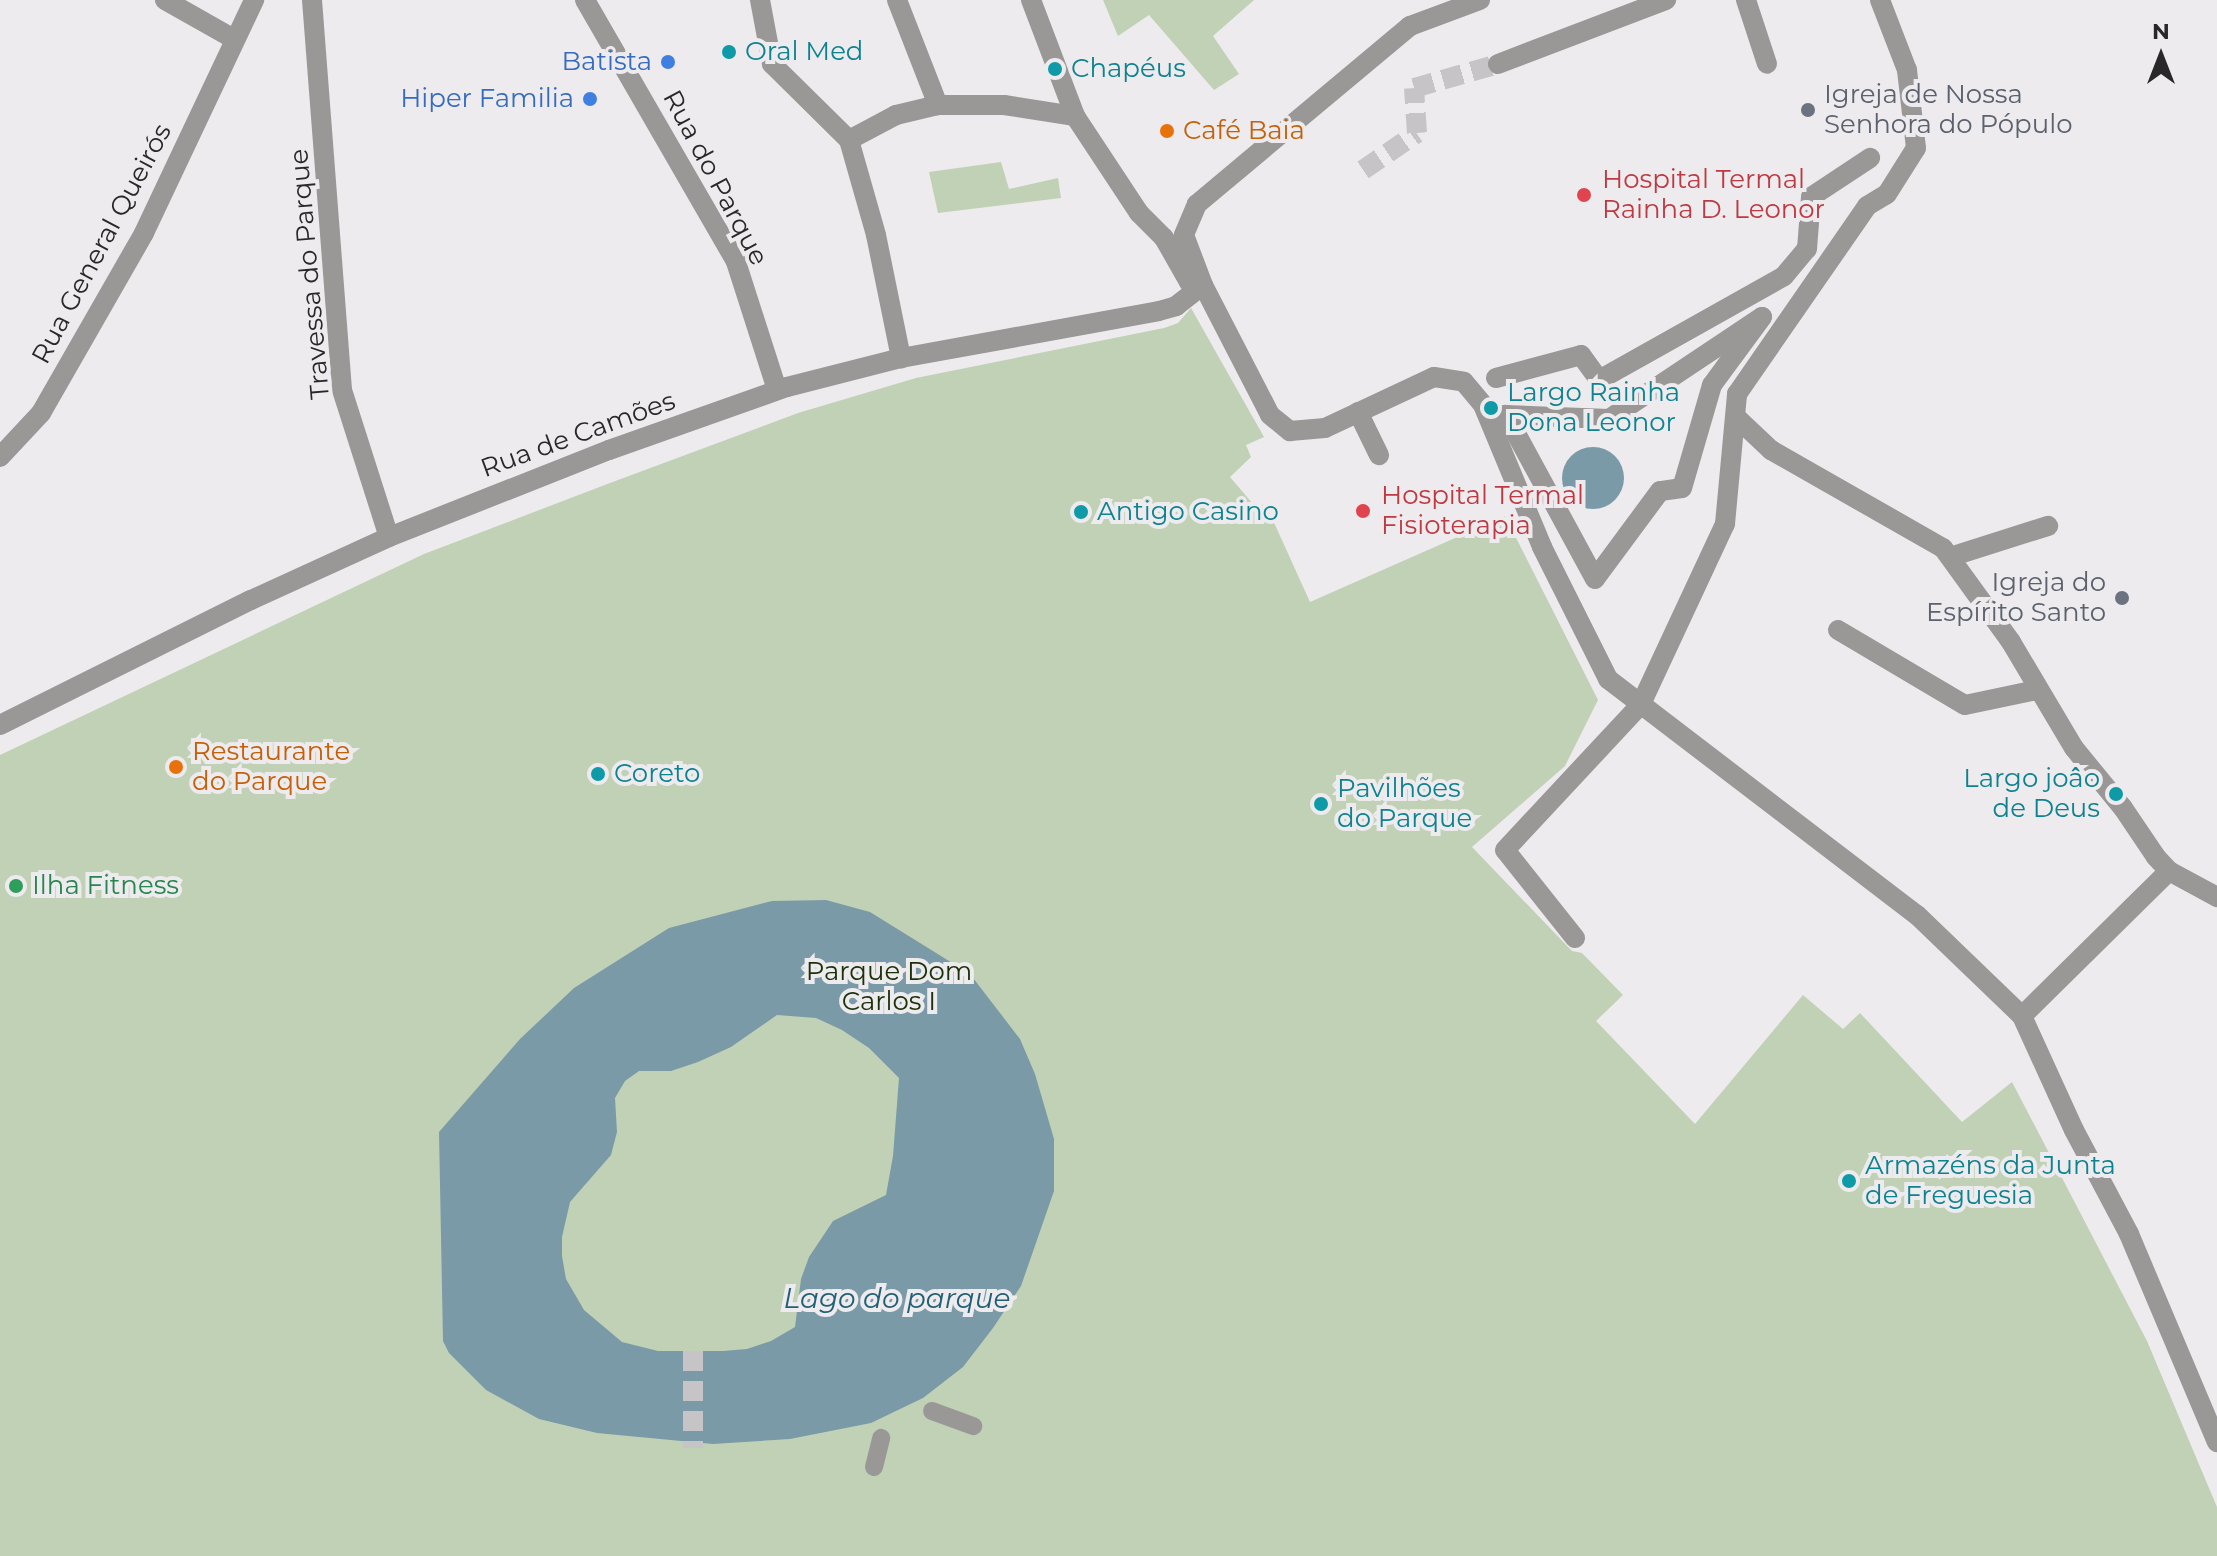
<!DOCTYPE html>
<html>
<head>
<meta charset="utf-8">
<style>
  body { margin:0 }
  #map { position:relative; width:2217px; height:1556px; overflow:hidden; background:#edebee; font-family:Montserrat,sans-serif }
  div>[style] { position:absolute }
  [style*='--x'] { left:calc(var(--x)*1px); top:calc(var(--y)*1px); width:calc(var(--w)*1px); rotate:calc(var(--a)*1deg) }
  .green>* { inset:0; background:#c0d1b6 }
  .water>* { inset:0; background:#7a9aa7 }
  .round { border-radius:50% }
  .street-tunnel>* { height:20px; margin-top:-10px; transform-origin:0; background:repeating-linear-gradient(90deg,#c6c4c7 0 20px,transparent 0 30px) }
  .lane>* { height:18px; margin:-9px; padding:0 9px; transform-origin:9px; border-radius:9px; background:#9a9897 }
  .street>* { height:20px; margin:-10px; padding:0 10px; transform-origin:10px; border-radius:10px; background:#9a9897 }
  .dots>* { width:22px; height:22px; translate:-50% -50%; box-sizing:border-box; border:4px solid #edebee; border-radius:50% }
  span { translate:-50% -50%; white-space:nowrap; text-align:center; line-height:1.15; -webkit-text-stroke:8px #edebee; paint-order:stroke }
  .culture-label { font-size:26px; color:#0d838f }
  .left { translate:0 -50%; text-align:left }
  .right { translate:-100% -50%; text-align:right }
  .shop-label { font-size:26px; color:#366cbe }
  .worship-label { font-size:26px; color:#5b616d }
  .food-label { font-size:26px; color:#c56008 }
  .street-label { font-size:26px; color:#292829 }
  .health-label { font-size:26px; color:#be3a42 }
  .leisure-label { font-size:26px; color:#27864d }
  .park-label { font-size:26px; color:#1a3006 }
  .water-label { font-size:28px; color:#216074; font-style:italic }
  .north { position:absolute; left:2121px; top:16px; width:80px; height:80px; -webkit-text-stroke:6px #edebee; paint-order:stroke; rotate:0deg; font-size:22px; font-weight:700; line-height:32px; text-align:center; color:#292829 }
  .north::after { content:''; display:block; margin:auto; width:28px; height:36px; background:#292829; clip-path:polygon(50% 0,100% 100%,50% 72%,0 100%) }
</style>
</head>
<body>
<div id="map">
  <div class="green">
    <div style="clip-path:polygon(1103px 0,1254px 0,1213px 36px,1239px 74px,1214px 90px,1149px 15px,1118px 36px)"></div>
    <div style="clip-path:polygon(1001px 162px,1009px 189px,1058px 178px,1061px 198px,938px 213px,929px 172px)"></div>
    <div style="clip-path:polygon(1191px 308px,1264px 437px,1246px 445px,1251px 457px,1230px 477px,1253px 504px,1266px 505px,1310px 602px,1505px 516px,1598px 700px,1565px 766px,1472px 847px,1572px 951px,1582px 953px,1623px 995px,1596px 1021px,1695px 1124px,1803px 995px,1843px 1029px,1860px 1013px,1962px 1122px,2012px 1082px,2147px 1341px,2217px 1507px,2217px 1556px,0 1556px,0 755px,424px 554px,610px 483px,798px 413px,916px 378px,1164px 328px,1178px 323px)"></div>
  </div>
  <div class="water">
    <div class="round" style="left:1562px;top:447px;width:62px;height:62px"></div>
    <div style="clip-path:polygon(evenodd,826px 900px,870px 912px,970px 974px,1020px 1039px,1035px 1074px,1054px 1139px,1054px 1191px,1021px 1286px,993px 1328px,963px 1367px,923px 1398px,871px 1423px,790px 1439px,713px 1444px,597px 1433px,539px 1419px,486px 1390px,449px 1353px,443px 1341px,439px 1132px,520px 1039px,574px 988px,669px 928px,772px 901px,826px 900px,777px 1015px,816px 1018px,842px 1030px,869px 1048px,899px 1078px,893px 1156px,886px 1195px,833px 1221px,809px 1257px,801px 1279px,795px 1327px,771px 1341px,747px 1349px,723px 1351px,658px 1351px,622px 1342px,584px 1310px,566px 1279px,562px 1256px,562px 1237px,570px 1202px,611px 1155px,617px 1132px,615px 1098px,625px 1081px,639px 1071px,671px 1071px,698px 1062px,731px 1047px,777px 1015px)"></div>
  </div>
  <div class="street-tunnel">
    <div style="--x:1363;--y:170;--w:65;--a:-34.4"></div>
    <div style="--x:1417;--y:133;--w:45;--a:-93.8"></div>
    <div style="--x:1414;--y:88;--w:87;--a:-15.9"></div>
    <div style="--x:693;--y:1351;--w:97;--a:90"></div>
  </div>
  <div class="lane">
    <div style="--x:932;--y:1411;--w:44;--a:20.1"></div>
    <div style="--x:874;--y:1467;--w:30;--a:-76"></div>
  </div>
  <div class="street">
    <div style="--x:165;--y:0;--w:79;--a:29.5"></div>
    <div style="--x:312;--y:0;--w:391;--a:85.6"></div>
    <div style="--x:342;--y:390;--w:154;--a:72.3"></div>
    <div style="--x:585;--y:0;--w:302;--a:60"></div>
    <div style="--x:736;--y:262;--w:134;--a:72.2"></div>
    <div style="--x:760;--y:0;--w:65;--a:79.4"></div>
    <div style="--x:772;--y:64;--w:108;--a:44.6"></div>
    <div style="--x:849;--y:140;--w:99;--a:74.1"></div>
    <div style="--x:876;--y:235;--w:126;--a:78.5"></div>
    <div style="--x:897;--y:0;--w:113;--a:68.7"></div>
    <div style="--x:1031;--y:0;--w:124;--a:69.2"></div>
    <div style="--x:1075;--y:116;--w:116;--a:56.6"></div>
    <div style="--x:1139;--y:213;--w:35;--a:45"></div>
    <div style="--x:1164;--y:238;--w:51;--a:60.4"></div>
    <div style="--x:1189;--y:282;--w:11;--a:10"></div>
    <div style="--x:1480;--y:0;--w:75;--a:159.6"></div>
    <div style="--x:1410;--y:26;--w:278;--a:140.1"></div>
    <div style="--x:1197;--y:204;--w:34;--a:113"></div>
    <div style="--x:1184;--y:235;--w:53;--a:69.2"></div>
    <div style="--x:1203;--y:285;--w:146;--a:62.7"></div>
    <div style="--x:1270;--y:415;--w:26;--a:39"></div>
    <div style="--x:1290;--y:431;--w:35;--a:-5"></div>
    <div style="--x:1325;--y:428;--w:120;--a:-25.1"></div>
    <div style="--x:1434;--y:377;--w:30;--a:9"></div>
    <div style="--x:1464;--y:382;--w:30;--a:50"></div>
    <div style="--x:1483;--y:405;--w:154;--a:67.4"></div>
    <div style="--x:1542;--y:547;--w:148;--a:63.4"></div>
    <div style="--x:1608;--y:679;--w:389;--a:37.4"></div>
    <div style="--x:1917;--y:915;--w:146;--a:43.9"></div>
    <div style="--x:2022;--y:1016;--w:125;--a:65.5"></div>
    <div style="--x:2074;--y:1130;--w:118;--a:62.1"></div>
    <div style="--x:2129;--y:1234;--w:226;--a:67.1"></div>
    <div style="--x:1746;--y:0;--w:67;--a:71.8"></div>
    <div style="--x:1498;--y:64;--w:180;--a:-20.9"></div>
    <div style="--x:849;--y:140;--w:53;--a:-28"></div>
    <div style="--x:896;--y:115;--w:43;--a:-13.4"></div>
    <div style="--x:938;--y:105;--w:66;--a:0"></div>
    <div style="--x:1004;--y:105;--w:72;--a:8.8"></div>
    <div style="--x:1762;--y:317;--w:84;--a:126.3"></div>
    <div style="--x:1712;--y:385;--w:107;--a:106.2"></div>
    <div style="--x:1682;--y:488;--w:22;--a:172"></div>
    <div style="--x:1660;--y:491;--w:109;--a:126.5"></div>
    <div style="--x:1595;--y:579;--w:187;--a:-118.5"></div>
    <div style="--x:1506;--y:415;--w:103;--a:2.2"></div>
    <div style="--x:1609;--y:419;--w:184;--a:-33.7"></div>
    <div style="--x:1496;--y:378;--w:88;--a:-15.1"></div>
    <div style="--x:1581;--y:355;--w:31;--a:54"></div>
    <div style="--x:1599;--y:380;--w:212;--a:-29.3"></div>
    <div style="--x:1784;--y:276;--w:35;--a:-50"></div>
    <div style="--x:1807;--y:249;--w:52;--a:-85.6"></div>
    <div style="--x:1811;--y:197;--w:71;--a:-33.5"></div>
    <div style="--x:1358;--y:412;--w:48;--a:64"></div>
    <div style="--x:1737;--y:418;--w:47;--a:43.3"></div>
    <div style="--x:1771;--y:450;--w:198;--a:29.7"></div>
    <div style="--x:1943;--y:548;--w:116;--a:54.1"></div>
    <div style="--x:2011;--y:642;--w:123;--a:59.3"></div>
    <div style="--x:2074;--y:748;--w:77;--a:50.8"></div>
    <div style="--x:2123;--y:808;--w:59;--a:56"></div>
    <div style="--x:2156;--y:857;--w:19;--a:47"></div>
    <div style="--x:2169;--y:871;--w:55;--a:28.4"></div>
    <div style="--x:0;--y:457;--w:60;--a:-47"></div>
    <div style="--x:41;--y:413;--w:207;--a:-60.2"></div>
    <div style="--x:144;--y:233;--w:258;--a:-64.7"></div>
    <div style="--x:1950;--y:557;--w:103;--a:-17.6"></div>
    <div style="--x:1838;--y:630;--w:147;--a:30.6"></div>
    <div style="--x:1965;--y:705;--w:74;--a:-11.8"></div>
    <div style="--x:0;--y:725;--w:280;--a:-26.5"></div>
    <div style="--x:251;--y:600;--w:152;--a:-24.5"></div>
    <div style="--x:389;--y:537;--w:237;--a:-21.6"></div>
    <div style="--x:609;--y:450;--w:189;--a:-19.5"></div>
    <div style="--x:787;--y:387;--w:118;--a:-14.3"></div>
    <div style="--x:901;--y:358;--w:262;--a:-10.3"></div>
    <div style="--x:1159;--y:311;--w:18;--a:-16"></div>
    <div style="--x:1176;--y:306;--w:34;--a:-38"></div>
    <div style="--x:1575;--y:938;--w:112;--a:-128.5"></div>
    <div style="--x:1505;--y:850;--w:200;--a:-47"></div>
    <div style="--x:1641;--y:704;--w:199;--a:-65"></div>
    <div style="--x:1725;--y:524;--w:131;--a:-84.7"></div>
    <div style="--x:1737;--y:394;--w:229;--a:-55.3"></div>
    <div style="--x:1867;--y:206;--w:23;--a:-31"></div>
    <div style="--x:1887;--y:194;--w:54;--a:-57.8"></div>
    <div style="--x:1916;--y:148;--w:79;--a:-96.6"></div>
    <div style="--x:1907;--y:70;--w:75;--a:-111.1"></div>
    <div style="--x:2022;--y:1016;--w:206;--a:-44.6"></div>
  </div>
  <div class="dots">
    <div style="left:729px;top:52px;background:#0f9aa8"></div>
    <div style="left:668px;top:62px;background:#3f7fe0"></div>
    <div style="left:1055px;top:69px;background:#0f9aa8"></div>
    <div style="left:590px;top:99px;background:#3f7fe0"></div>
    <div style="left:1808px;top:110px;background:#6b7280"></div>
    <div style="left:1167px;top:131px;background:#e8710a"></div>
    <div style="left:1584px;top:195px;background:#e0444e"></div>
    <div style="left:1491px;top:408px;background:#0f9aa8"></div>
    <div style="left:1363px;top:511px;background:#e0444e"></div>
    <div style="left:1081px;top:512px;background:#0f9aa8"></div>
    <div style="left:2122px;top:598px;background:#6b7280"></div>
    <div style="left:176px;top:767px;background:#e8710a"></div>
    <div style="left:598px;top:774px;background:#0f9aa8"></div>
    <div style="left:2116px;top:794px;background:#0f9aa8"></div>
    <div style="left:1321px;top:804px;background:#0f9aa8"></div>
    <div style="left:16px;top:886px;background:#2e9e5b"></div>
    <div style="left:1849px;top:1181px;background:#0f9aa8"></div>
  </div>
  <div class="culture-label">
    <span class="left" style="left:745px;top:52px">Oral Med</span>
    <span class="left" style="left:1071px;top:69px">Chapéus</span>
    <span class="left" style="left:1507px;top:408px">Largo Rainha<br>Dona Leonor</span>
    <span class="left" style="left:1097px;top:512px">Antigo Casino</span>
    <span class="left" style="left:614px;top:774px">Coreto</span>
    <span class="right" style="left:2100px;top:794px">Largo joâo<br>de Deus</span>
    <span class="left" style="left:1337px;top:804px">Pavilhões<br>do Parque</span>
    <span class="left" style="left:1865px;top:1181px">Armazéns da Junta<br>de Freguesia</span>
  </div>
  <div class="shop-label">
    <span class="right" style="left:652px;top:62px">Batista</span>
    <span class="right" style="left:574px;top:99px">Hiper Familia</span>
  </div>
  <div class="worship-label">
    <span class="left" style="left:1824px;top:110px">Igreja de Nossa<br>Senhora do Pópulo</span>
    <span class="right" style="left:2106px;top:598px">Igreja do<br>Espírito Santo</span>
  </div>
  <div class="food-label">
    <span class="left" style="left:1183px;top:131px">Café Baia</span>
    <span class="left" style="left:192px;top:767px">Restaurante<br>do Parque</span>
  </div>
  <div class="street-label">
    <span style="left:715px;top:178px;rotate:62deg">Rua do Parque</span>
    <span style="left:102px;top:244px;rotate:-62deg">Rua General Queirós</span>
    <span style="left:310px;top:274px;rotate:-95deg">Travessa do Parque</span>
    <span style="left:578px;top:435px;rotate:-20deg">Rua de Camões</span>
  </div>
  <div class="health-label">
    <span class="left" style="left:1602px;top:195px">Hospital Termal<br>Rainha D. Leonor</span>
    <span class="left" style="left:1381px;top:511px">Hospital Termal<br>Fisioterapia</span>
  </div>
  <div class="leisure-label">
    <span class="left" style="left:32px;top:886px">Ilha Fitness</span>
  </div>
  <div class="park-label">
    <span style="left:889px;top:987px">Parque Dom<br>Carlos I</span>
  </div>
  <div class="water-label">
    <span style="left:897px;top:1298px">Lago do parque</span>
  </div>
  <div class="north">N</div>
</div>
</body>
</html>
